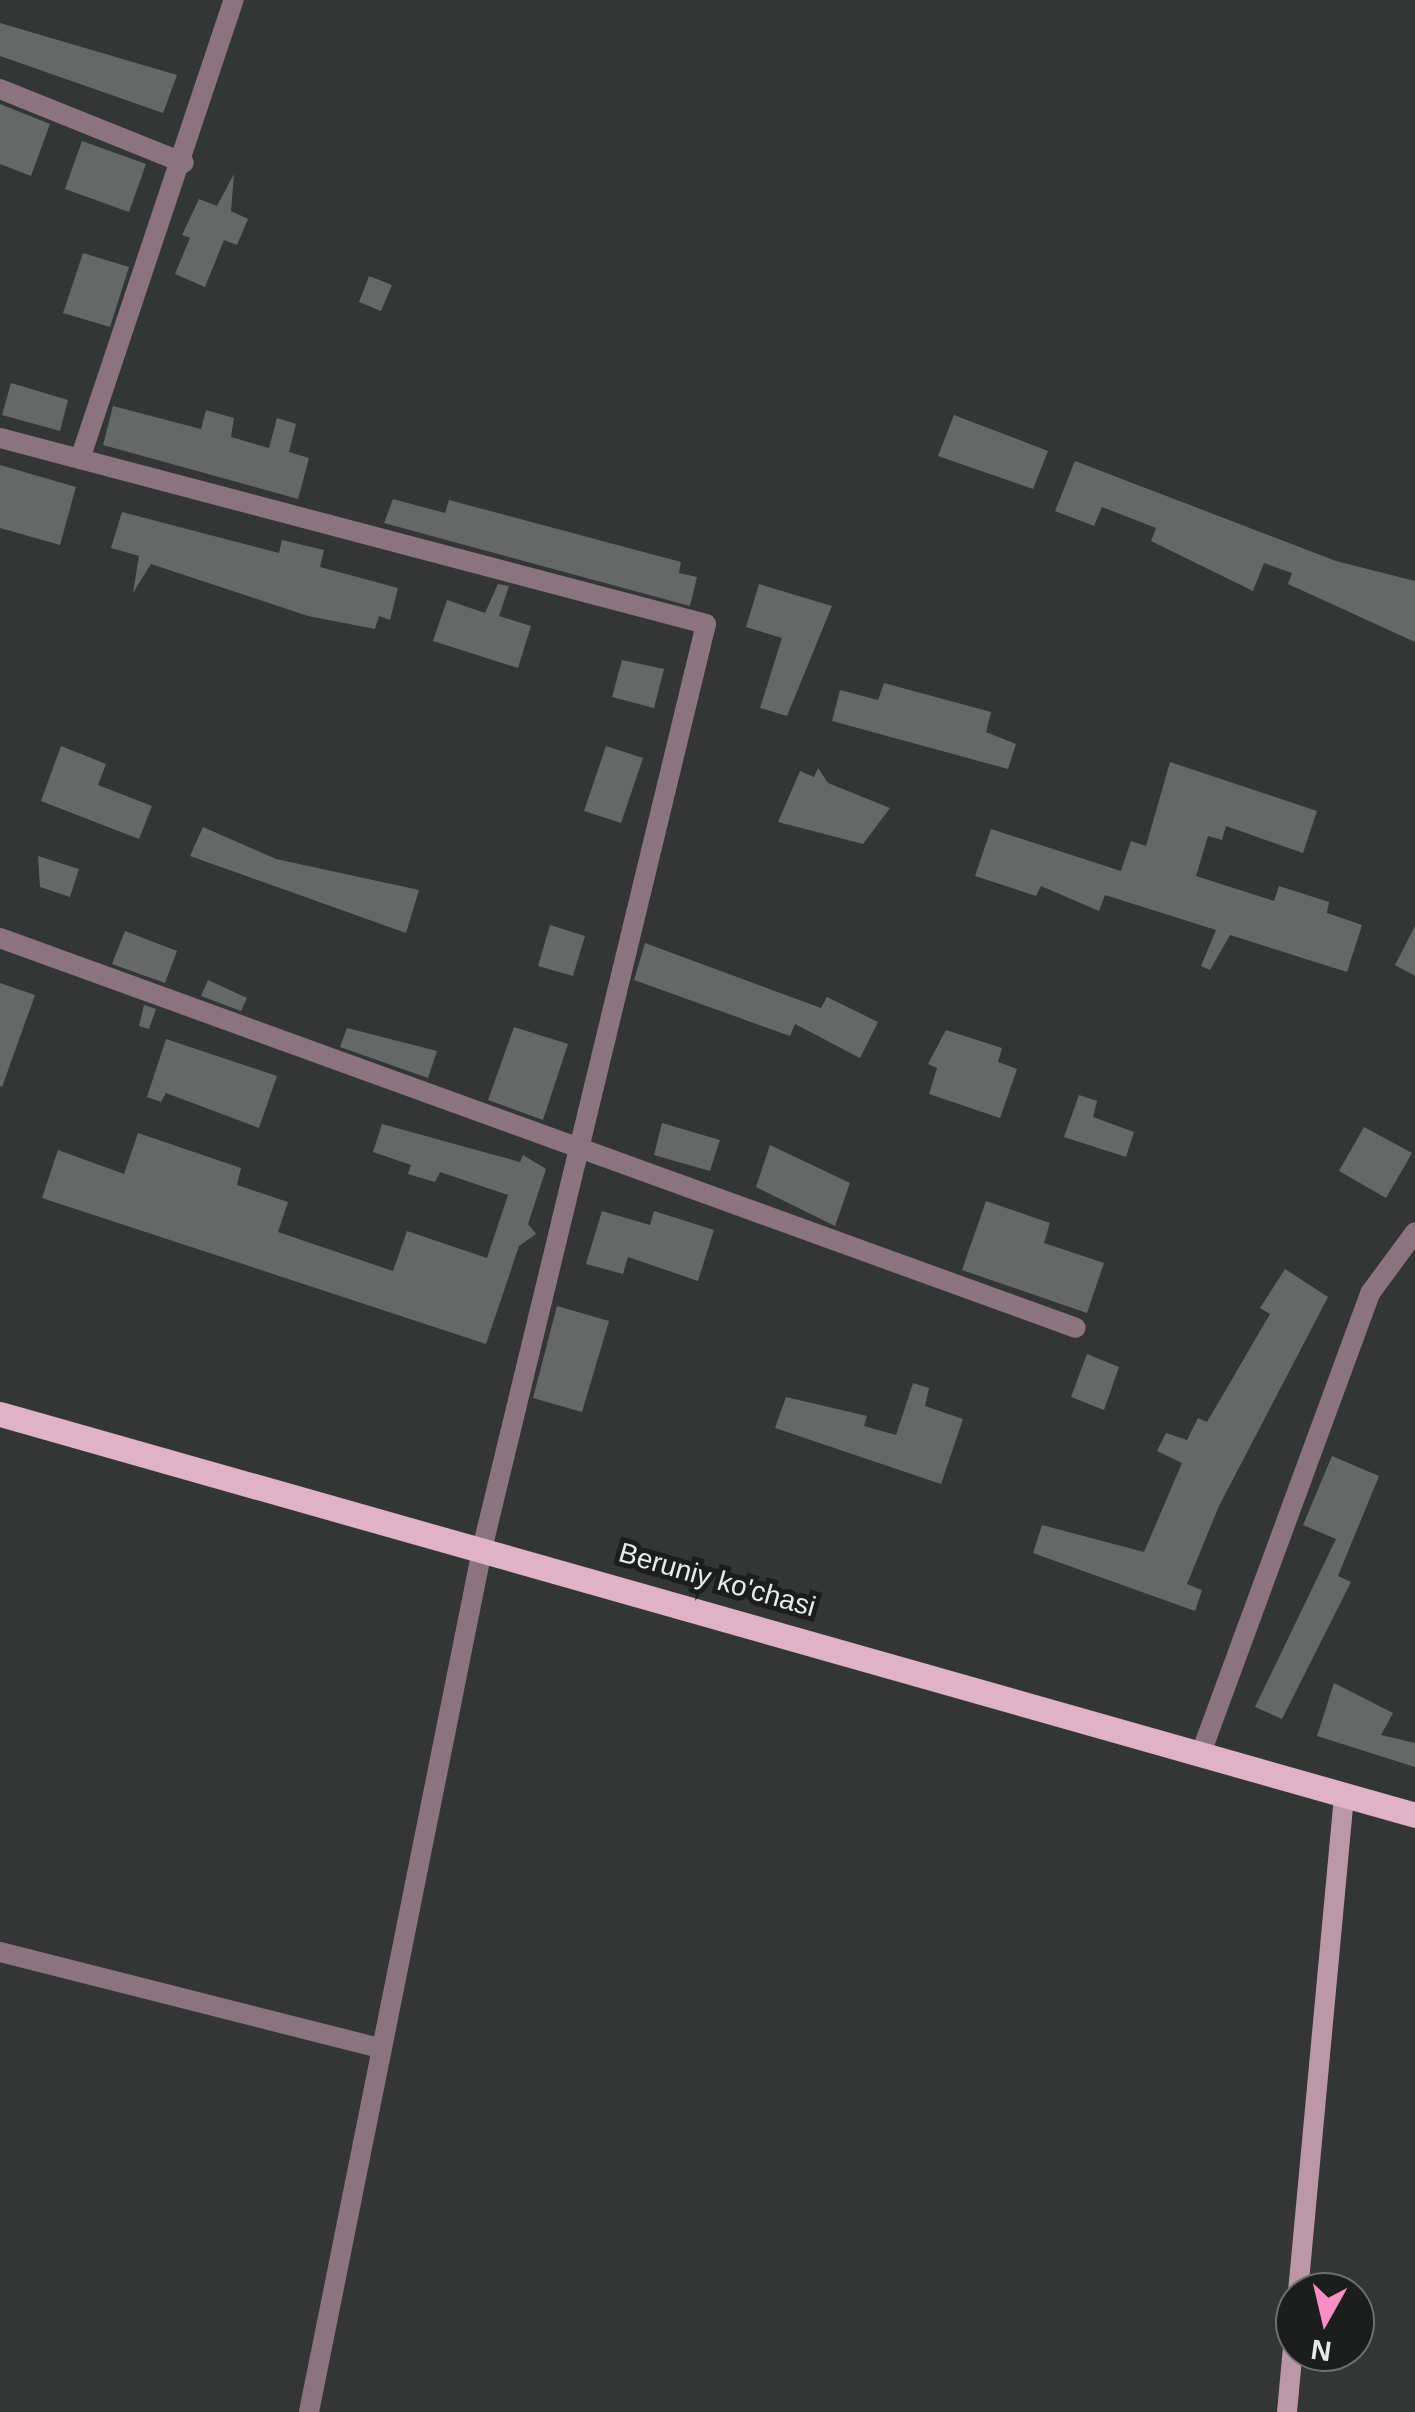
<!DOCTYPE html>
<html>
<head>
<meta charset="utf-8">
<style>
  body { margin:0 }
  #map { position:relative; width:1415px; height:2412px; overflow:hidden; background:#343635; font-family:Helvetica,sans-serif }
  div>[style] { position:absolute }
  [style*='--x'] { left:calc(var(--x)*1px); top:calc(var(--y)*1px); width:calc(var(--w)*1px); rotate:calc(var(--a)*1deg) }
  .building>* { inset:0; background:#656866 }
  .street>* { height:20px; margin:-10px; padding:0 10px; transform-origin:10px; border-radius:10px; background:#8b747f }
  .secondary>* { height:20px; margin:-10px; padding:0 10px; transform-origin:10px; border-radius:10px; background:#bb97a8 }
  .primary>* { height:25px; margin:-12.5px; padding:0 12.5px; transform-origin:12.5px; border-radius:12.5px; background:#e0b2c7 }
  span { translate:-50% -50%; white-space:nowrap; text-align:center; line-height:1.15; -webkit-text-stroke:10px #1c1e1d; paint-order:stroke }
  .street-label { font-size:28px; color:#e9ebea }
  .north { position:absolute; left:1275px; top:2272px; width:100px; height:100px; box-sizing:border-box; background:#1c1e1d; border:2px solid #6e706f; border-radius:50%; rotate:188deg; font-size:28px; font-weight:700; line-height:40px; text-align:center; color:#e9ebea }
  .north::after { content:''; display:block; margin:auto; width:35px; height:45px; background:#fa8fc6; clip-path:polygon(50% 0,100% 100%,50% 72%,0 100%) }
</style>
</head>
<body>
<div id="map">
  <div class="building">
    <div style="clip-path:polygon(0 23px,177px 75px,163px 113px,0 56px)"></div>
    <div style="clip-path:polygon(0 104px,50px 124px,31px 176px,0 164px)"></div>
    <div style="clip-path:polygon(82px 141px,146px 164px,129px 212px,65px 189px)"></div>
    <div style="clip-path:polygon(234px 174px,231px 211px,248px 219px,237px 245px,224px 240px,205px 287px,175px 274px,190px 238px,182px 235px,199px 199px,217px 206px)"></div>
    <div style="clip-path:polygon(83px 253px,129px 267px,110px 327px,63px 313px)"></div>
    <div style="clip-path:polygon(369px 276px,392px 285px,381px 311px,359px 302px)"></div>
    <div style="clip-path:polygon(11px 383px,68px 400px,60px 431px,2px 415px)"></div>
    <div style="clip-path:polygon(113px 406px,201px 429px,206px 410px,234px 418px,231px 437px,269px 448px,277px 418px,296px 424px,289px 452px,309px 458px,298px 499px,103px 445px)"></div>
    <div style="clip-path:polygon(954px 415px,1048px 451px,1033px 489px,938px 456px)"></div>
    <div style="clip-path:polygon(1075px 461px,1336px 561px,1415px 581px,1415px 642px,1288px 584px,1292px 573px,1264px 563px,1253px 591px,1151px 541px,1156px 528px,1102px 507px,1094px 526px,1055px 511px)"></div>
    <div style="clip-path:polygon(0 465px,76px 487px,60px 545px,0 528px)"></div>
    <div style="clip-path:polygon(393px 499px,445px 513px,449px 500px,681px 562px,679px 573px,697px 577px,690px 606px,384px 523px)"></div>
    <div style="clip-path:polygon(122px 512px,279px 553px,282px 540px,324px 550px,320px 567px,398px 588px,390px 620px,379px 616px,375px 629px,308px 616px,151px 564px,133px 593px,139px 556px,111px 548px)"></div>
    <div style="clip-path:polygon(498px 584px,509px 586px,499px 616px,531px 626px,518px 668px,433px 641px,447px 600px,485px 613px)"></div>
    <div style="clip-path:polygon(759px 584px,832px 606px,787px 716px,760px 708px,782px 638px,746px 627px)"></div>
    <div style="clip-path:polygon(622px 660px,664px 669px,654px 708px,612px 697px)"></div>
    <div style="clip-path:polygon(884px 683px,991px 712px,986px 732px,1016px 744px,1008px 769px,832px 721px,840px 690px,878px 700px)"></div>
    <div style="clip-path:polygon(61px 746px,106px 764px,98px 785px,152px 806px,139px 839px,41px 801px)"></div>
    <div style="clip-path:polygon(606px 746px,643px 758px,621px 823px,584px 811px)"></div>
    <div style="clip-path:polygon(1170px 762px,1317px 811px,1303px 853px,1226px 826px,1222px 840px,1208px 836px,1196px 876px,1274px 901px,1279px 886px,1329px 902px,1327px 913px,1362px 925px,1347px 972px,1230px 935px,1210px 970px,1201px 966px,1216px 930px,1105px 895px,1099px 911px,1041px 886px,1036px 896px,975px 876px,991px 829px,1121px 871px,1131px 841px,1146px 846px)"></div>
    <div style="clip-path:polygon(818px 768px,828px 783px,890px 808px,863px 844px,778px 822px,800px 771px,814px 777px)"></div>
    <div style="clip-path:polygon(203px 827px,276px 859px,419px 890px,406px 933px,190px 856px)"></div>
    <div style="clip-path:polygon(38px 856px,79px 869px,70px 897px,40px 887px)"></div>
    <div style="clip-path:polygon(550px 925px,585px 936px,573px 976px,538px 966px)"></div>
    <div style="clip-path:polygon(1415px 926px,1415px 976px,1395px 965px)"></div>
    <div style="clip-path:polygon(125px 931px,177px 951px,165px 983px,112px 964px)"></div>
    <div style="clip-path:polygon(645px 943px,821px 1008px,827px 997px,878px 1022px,860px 1058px,795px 1024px,790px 1036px,634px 980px)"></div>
    <div style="clip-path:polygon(208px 980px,247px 998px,241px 1011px,201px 996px)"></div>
    <div style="clip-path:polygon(0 983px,35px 995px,2px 1087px,0 1086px)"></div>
    <div style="clip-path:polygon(144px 1005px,156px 1009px,149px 1029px,139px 1026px)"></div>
    <div style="clip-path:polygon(514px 1027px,568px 1044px,543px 1120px,488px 1100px)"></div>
    <div style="clip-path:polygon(347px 1028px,437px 1051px,428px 1078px,340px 1047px)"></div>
    <div style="clip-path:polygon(946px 1030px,1002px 1048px,998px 1062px,1017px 1069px,1000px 1118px,929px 1094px,937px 1068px,928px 1064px)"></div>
    <div style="clip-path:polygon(166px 1039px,277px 1076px,259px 1128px,166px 1093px,161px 1102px,147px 1097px)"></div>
    <div style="clip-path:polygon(1079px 1095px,1097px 1101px,1093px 1117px,1134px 1132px,1126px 1157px,1064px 1137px)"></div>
    <div style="clip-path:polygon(662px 1123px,720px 1140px,710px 1171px,654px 1155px)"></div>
    <div style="clip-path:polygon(382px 1124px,520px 1162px,523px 1155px,546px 1169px,528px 1224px,536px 1234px,519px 1246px,486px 1344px,42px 1198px,58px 1150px,124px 1174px,138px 1133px,241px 1168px,237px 1185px,288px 1202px,278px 1232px,393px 1271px,407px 1231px,487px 1258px,508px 1195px,440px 1172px,435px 1182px,408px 1174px,411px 1165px,373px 1152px)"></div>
    <div style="clip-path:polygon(1364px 1127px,1412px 1153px,1386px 1198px,1339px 1171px)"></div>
    <div style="clip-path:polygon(770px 1145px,850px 1183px,835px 1226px,756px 1187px)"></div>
    <div style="clip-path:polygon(986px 1201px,1050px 1223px,1044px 1243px,1104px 1263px,1087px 1313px,962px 1270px)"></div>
    <div style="clip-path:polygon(602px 1211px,650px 1225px,654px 1211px,714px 1230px,698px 1281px,628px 1257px,623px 1274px,586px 1264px)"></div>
    <div style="clip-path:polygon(1285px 1269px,1328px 1297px,1219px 1506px,1187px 1584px,1202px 1590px,1195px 1611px,1033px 1553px,1042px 1525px,1144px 1552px,1182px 1463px,1157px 1451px,1166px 1433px,1187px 1440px,1198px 1418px,1207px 1422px,1270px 1314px,1260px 1308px)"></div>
    <div style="clip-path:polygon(557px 1306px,609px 1321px,582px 1412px,533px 1398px)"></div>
    <div style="clip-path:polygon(1087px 1354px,1119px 1367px,1104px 1410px,1071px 1397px)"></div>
    <div style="clip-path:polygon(913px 1383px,929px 1388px,925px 1406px,963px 1419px,941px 1484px,775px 1428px,786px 1397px,867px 1416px,864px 1426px,896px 1435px)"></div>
    <div style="clip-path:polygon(1332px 1456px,1379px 1476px,1338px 1576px,1351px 1582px,1282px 1719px,1255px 1707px,1336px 1539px,1303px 1525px)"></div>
    <div style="clip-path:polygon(1334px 1683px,1393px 1713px,1381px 1735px,1415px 1743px,1415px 1767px,1317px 1736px)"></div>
  </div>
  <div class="street">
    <div style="--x:0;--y:89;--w:198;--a:21.9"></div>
    <div style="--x:0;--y:438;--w:730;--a:14.76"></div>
    <div style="--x:706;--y:624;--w:948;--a:103.61"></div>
    <div style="--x:483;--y:1545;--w:884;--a:101.35"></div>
    <div style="--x:80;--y:459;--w:484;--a:-71.5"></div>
    <div style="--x:0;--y:938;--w:1144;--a:19.92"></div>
    <div style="--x:1201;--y:1753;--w:491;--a:-69.8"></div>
    <div style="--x:1371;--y:1292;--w:74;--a:-53.7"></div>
    <div style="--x:0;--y:1952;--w:394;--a:14.2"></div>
  </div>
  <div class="secondary">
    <div style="--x:1298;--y:2292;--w:496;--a:-84.7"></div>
    <div style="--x:1287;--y:2412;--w:87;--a:-84.7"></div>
  </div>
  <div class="primary">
    <div style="--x:0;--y:1414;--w:1471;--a:15.82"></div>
  </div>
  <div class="street-label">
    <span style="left:717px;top:1580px;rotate:16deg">Beruniy ko'chasi</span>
  </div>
  <div class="north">N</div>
</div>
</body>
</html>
